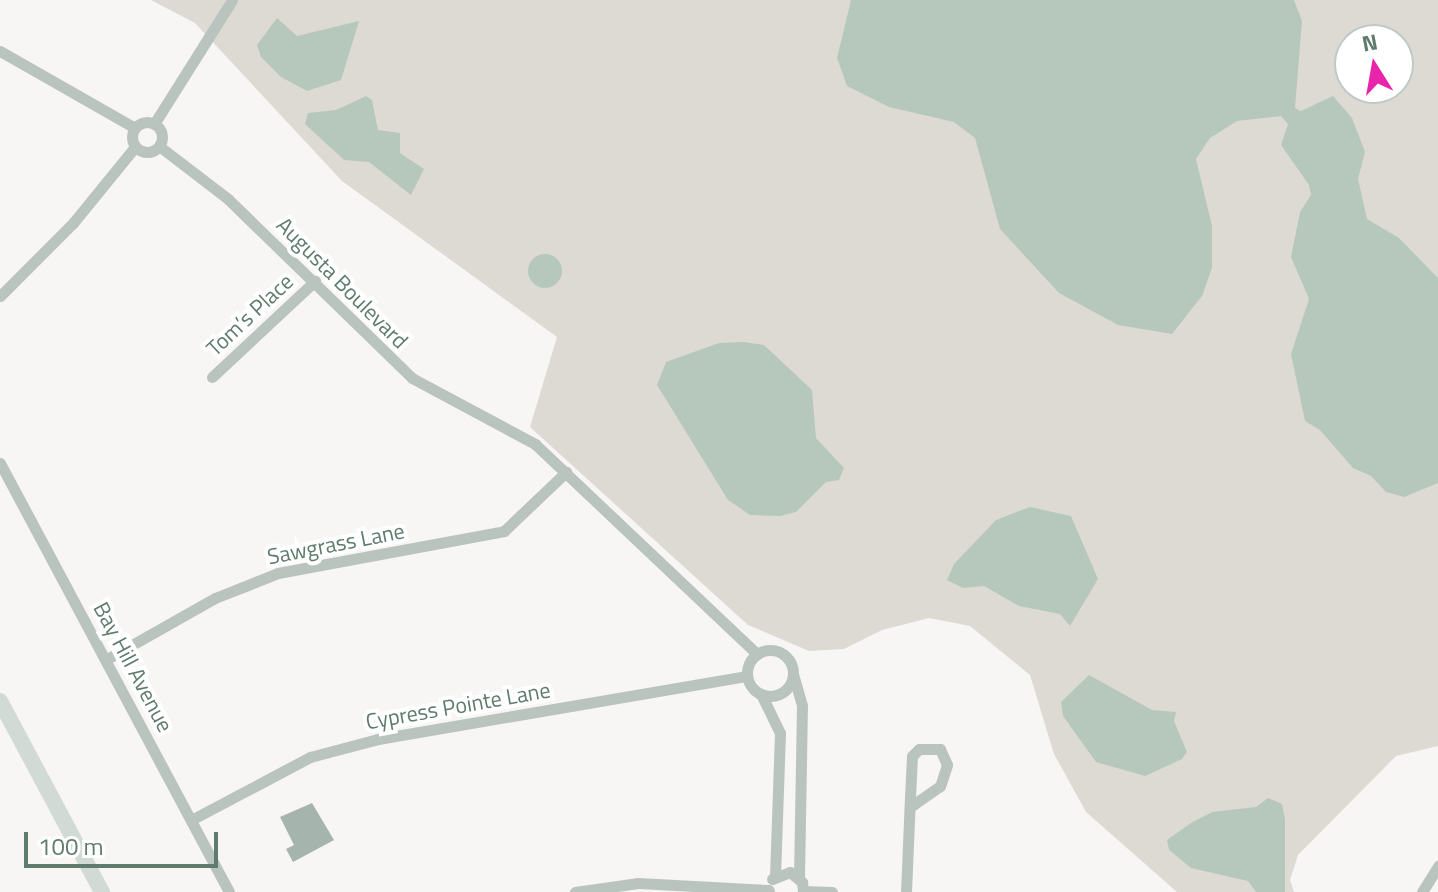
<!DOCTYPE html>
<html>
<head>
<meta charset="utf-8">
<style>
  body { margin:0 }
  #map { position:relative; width:1438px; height:892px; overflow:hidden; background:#f8f5f5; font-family:"Titillium Web",sans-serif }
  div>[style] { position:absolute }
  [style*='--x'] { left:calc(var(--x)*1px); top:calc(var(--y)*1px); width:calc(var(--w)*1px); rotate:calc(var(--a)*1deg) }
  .green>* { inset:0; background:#dddad4 }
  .water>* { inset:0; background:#b6c8bc }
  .round { border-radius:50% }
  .building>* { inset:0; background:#a5b5ad }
  .street>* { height:11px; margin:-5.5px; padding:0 5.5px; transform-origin:5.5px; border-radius:5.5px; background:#bac4bf }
  .street>.ring { margin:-5.5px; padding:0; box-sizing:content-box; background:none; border:11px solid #bac4bf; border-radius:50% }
  .secondary>* { height:16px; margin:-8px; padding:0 8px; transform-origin:8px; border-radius:8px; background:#d2dad6 }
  span { translate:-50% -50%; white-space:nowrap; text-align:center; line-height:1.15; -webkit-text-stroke:8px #fff; paint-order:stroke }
  .street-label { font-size:22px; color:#5e7b6e }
  .north { position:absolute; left:1334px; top:24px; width:80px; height:80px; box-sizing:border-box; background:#fff; border:2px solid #bfcac5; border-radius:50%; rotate:349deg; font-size:22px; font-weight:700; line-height:32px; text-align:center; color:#5e7b6e }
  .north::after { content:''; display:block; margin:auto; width:28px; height:36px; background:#e825aa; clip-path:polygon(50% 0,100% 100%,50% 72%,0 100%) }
  .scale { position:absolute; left:24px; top:832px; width:194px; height:36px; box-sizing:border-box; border:4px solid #5e7b6e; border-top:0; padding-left:10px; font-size:24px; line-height:28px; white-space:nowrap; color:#5e7b6e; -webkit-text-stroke:6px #fff; paint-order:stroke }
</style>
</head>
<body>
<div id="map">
  <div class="green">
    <div style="clip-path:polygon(evenodd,151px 0,1438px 0,1438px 746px,1396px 756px,1298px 855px,1290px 880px,1294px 892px,1177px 892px,1086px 812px,1054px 754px,1030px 675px,970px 626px,929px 618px,882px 630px,844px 649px,809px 651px,748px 625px,530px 427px,557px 337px,342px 181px,195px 23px,151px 0,1350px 40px,1398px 40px,1398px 88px,1350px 88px,1350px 40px)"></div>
  </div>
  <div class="water">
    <div style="clip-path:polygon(851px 0,1294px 0,1302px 21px,1295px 108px,1301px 111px,1333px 96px,1352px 118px,1365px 152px,1358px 179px,1367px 219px,1399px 238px,1438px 278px,1438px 483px,1404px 497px,1386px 492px,1371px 476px,1353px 468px,1320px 430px,1305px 421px,1291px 354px,1309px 299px,1291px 257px,1300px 212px,1311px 195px,1309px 185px,1281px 145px,1288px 124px,1281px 116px,1237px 121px,1210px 138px,1196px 159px,1212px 226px,1212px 268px,1202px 296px,1172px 334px,1118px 325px,1059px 293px,1000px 229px,975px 138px,954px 122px,889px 107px,847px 86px,837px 58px)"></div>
    <div style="clip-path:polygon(277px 18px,297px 36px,359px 21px,341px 80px,307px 91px,281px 77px,261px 57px,257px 45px)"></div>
    <div style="clip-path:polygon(366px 96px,372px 100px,378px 130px,400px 133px,400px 153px,424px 169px,411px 195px,369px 162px,344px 160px,305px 124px,308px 113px,336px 110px)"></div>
    <div class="round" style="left:528px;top:254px;width:34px;height:34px"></div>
    <div style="clip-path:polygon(744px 342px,764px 345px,812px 390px,816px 438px,844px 468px,839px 480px,826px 482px,796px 512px,780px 516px,750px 515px,728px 500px,657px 385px,666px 362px,719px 343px)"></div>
    <div style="clip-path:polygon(1030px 507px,1071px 516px,1098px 579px,1070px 626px,1060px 614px,1019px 606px,984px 586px,963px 588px,947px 580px,954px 564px,996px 520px)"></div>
    <div style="clip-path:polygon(1089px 675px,1152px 710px,1176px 712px,1174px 721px,1187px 752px,1182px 759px,1145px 776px,1096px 762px,1063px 716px,1061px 702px)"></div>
    <div style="clip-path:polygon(1268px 798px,1282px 804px,1285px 819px,1285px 892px,1256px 892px,1248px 881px,1191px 868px,1169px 850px,1167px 840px,1191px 823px,1212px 812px,1256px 807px)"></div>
  </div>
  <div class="building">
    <div style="clip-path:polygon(312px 803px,334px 840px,293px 862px,286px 849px,294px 845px,280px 817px)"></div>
  </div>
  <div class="street">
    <div style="--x:0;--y:51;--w:155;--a:29.7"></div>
    <div class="ring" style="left:132px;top:122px;width:19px;height:19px"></div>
    <div style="--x:154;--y:124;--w:146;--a:-57.8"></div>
    <div style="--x:159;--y:146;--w:87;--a:37.5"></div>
    <div style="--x:228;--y:199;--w:257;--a:44.2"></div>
    <div style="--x:412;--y:378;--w:140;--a:28.2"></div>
    <div style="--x:535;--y:444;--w:306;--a:43.4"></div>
    <div style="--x:0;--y:296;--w:103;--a:-45"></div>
    <div style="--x:73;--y:223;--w:98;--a:-50.8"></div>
    <div style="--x:212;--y:377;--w:141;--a:-43"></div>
    <div style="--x:0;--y:463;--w:486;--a:61.9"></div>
    <div class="ring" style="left:747px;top:650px;width:35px;height:35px"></div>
    <div style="--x:107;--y:659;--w:124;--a:-29.5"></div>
    <div style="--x:215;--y:598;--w:68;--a:-21.6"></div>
    <div style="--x:278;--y:573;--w:230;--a:-10.5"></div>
    <div style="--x:504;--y:531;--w:86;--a:-43.6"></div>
    <div style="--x:793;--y:674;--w:32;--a:74"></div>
    <div style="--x:802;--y:705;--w:172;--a:91"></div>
    <div style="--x:762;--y:696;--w:41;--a:64.1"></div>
    <div style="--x:780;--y:733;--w:142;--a:92"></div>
    <div style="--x:191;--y:820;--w:135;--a:-27.9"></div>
    <div style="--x:310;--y:757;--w:70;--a:-14.8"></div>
    <div style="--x:378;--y:739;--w:373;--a:-9.7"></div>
    <div style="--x:772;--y:879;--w:19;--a:-21"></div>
    <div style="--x:790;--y:872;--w:16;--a:40"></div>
    <div style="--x:802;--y:882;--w:10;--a:84"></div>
    <div style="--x:803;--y:891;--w:29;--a:2"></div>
    <div style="--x:575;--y:892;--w:64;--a:-8.1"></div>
    <div style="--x:638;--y:883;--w:131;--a:3.1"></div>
    <div style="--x:906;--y:892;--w:95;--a:-87.6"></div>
    <div style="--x:910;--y:797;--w:41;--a:-87.2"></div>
    <div style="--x:912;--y:756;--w:10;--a:-45"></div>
    <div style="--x:919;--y:749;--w:21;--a:0"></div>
    <div style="--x:940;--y:749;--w:17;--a:66"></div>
    <div style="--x:947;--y:765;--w:22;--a:108"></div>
    <div style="--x:940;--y:786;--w:37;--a:145"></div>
    <div style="--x:1422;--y:892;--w:31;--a:-58"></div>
  </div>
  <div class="secondary">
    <div style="--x:0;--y:701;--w:217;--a:61.9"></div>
  </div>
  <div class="street-label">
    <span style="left:342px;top:283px;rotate:45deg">Augusta Boulevard</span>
    <span style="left:250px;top:315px;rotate:-43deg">Tom’s Place</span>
    <span style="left:336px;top:544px;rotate:-11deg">Sawgrass Lane</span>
    <span style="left:133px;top:667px;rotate:62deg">Bay Hill Avenue</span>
    <span style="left:458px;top:706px;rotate:-10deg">Cypress Pointe Lane</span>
  </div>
  <div class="north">N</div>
  <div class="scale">100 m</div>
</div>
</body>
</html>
